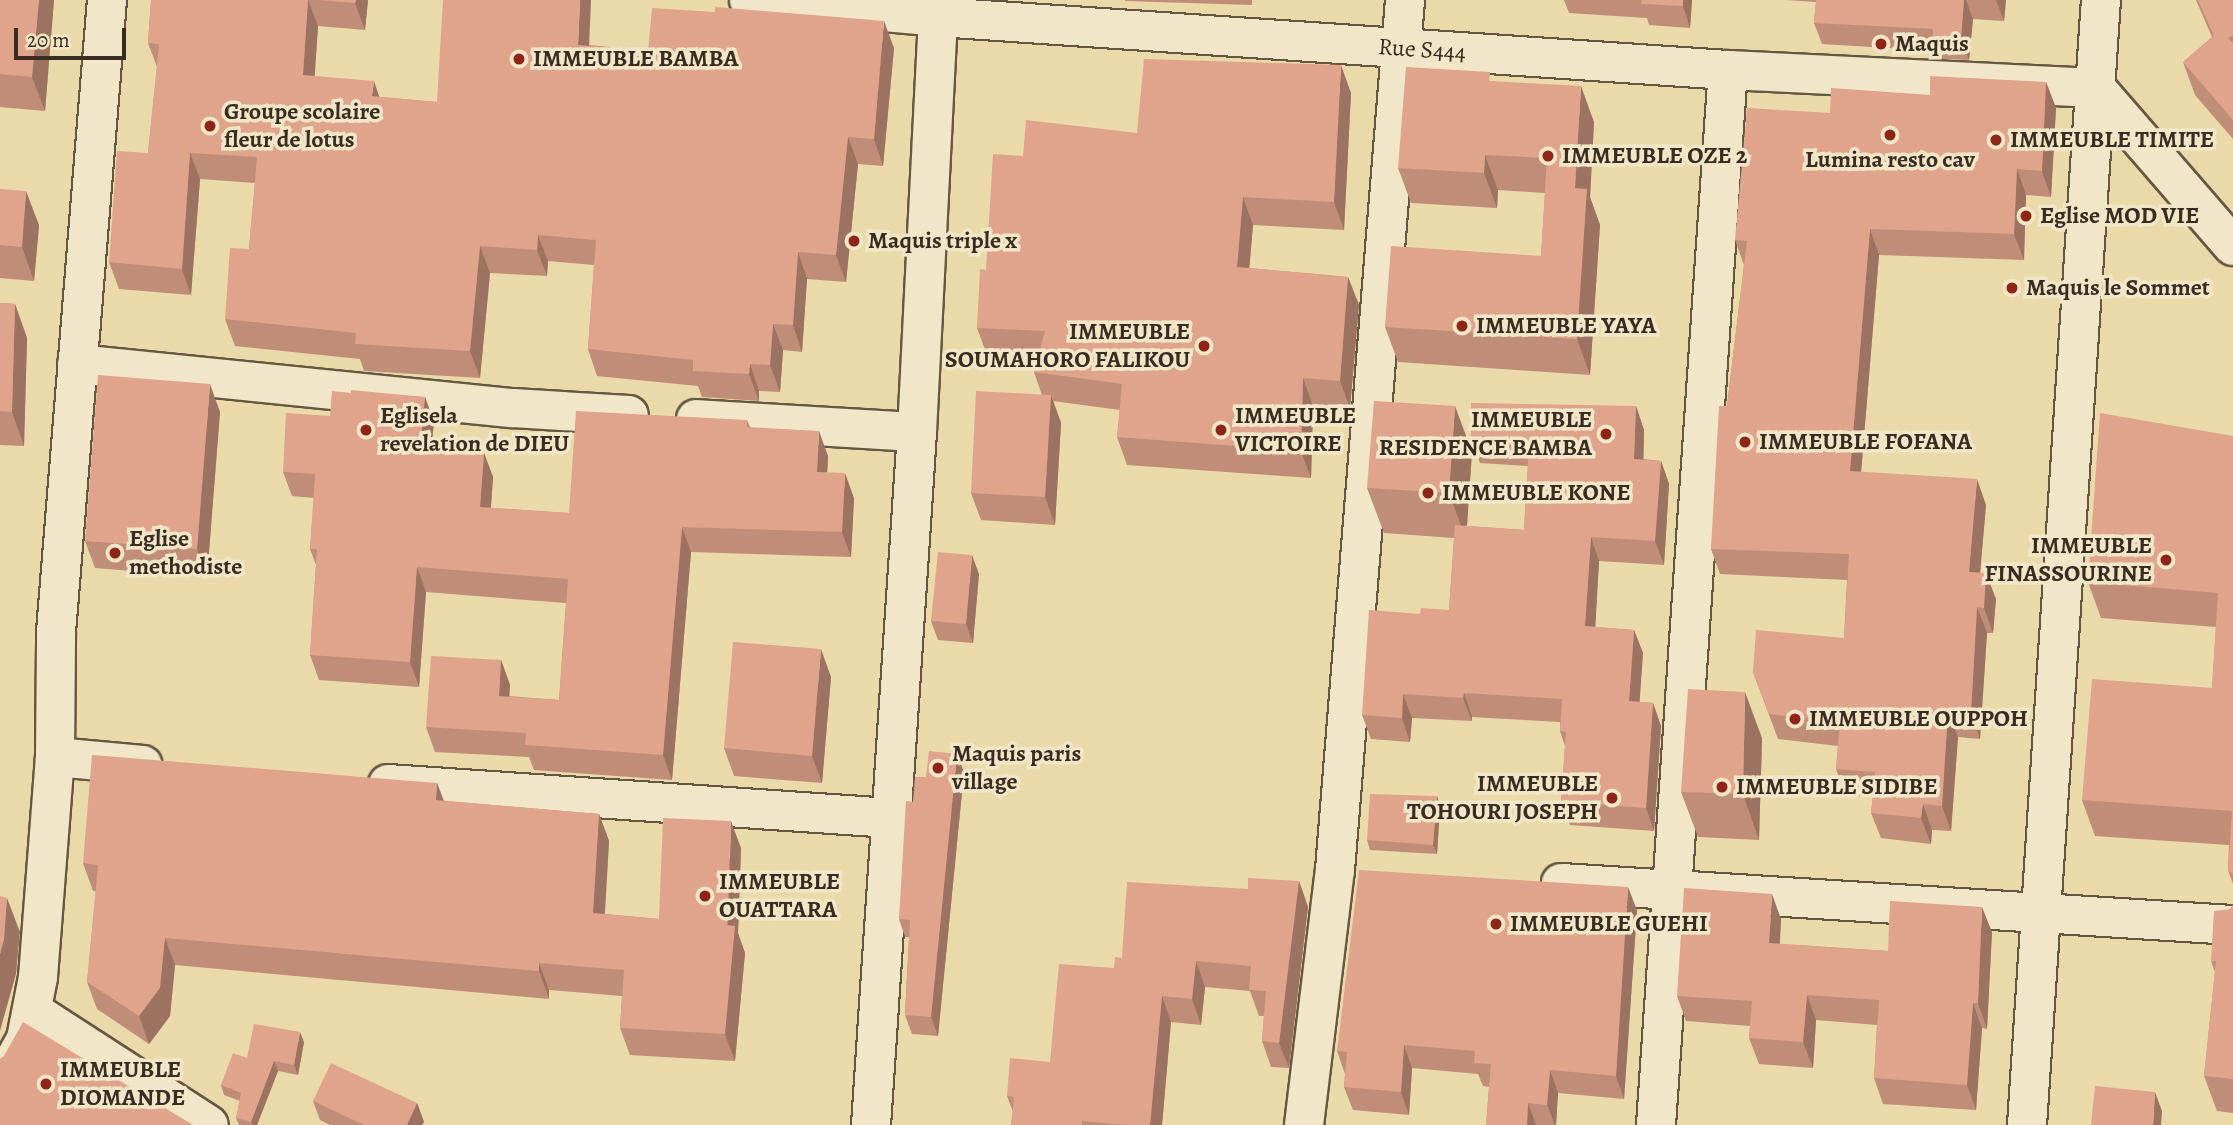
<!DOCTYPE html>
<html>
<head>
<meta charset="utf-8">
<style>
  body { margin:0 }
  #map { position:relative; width:2233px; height:1125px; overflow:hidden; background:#ead9a9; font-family:Alegreya,serif }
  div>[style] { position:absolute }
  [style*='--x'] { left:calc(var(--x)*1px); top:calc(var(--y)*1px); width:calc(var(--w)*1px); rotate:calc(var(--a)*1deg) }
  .roads { filter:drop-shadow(2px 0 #655742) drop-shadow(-2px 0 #655742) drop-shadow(0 2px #655742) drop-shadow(0 -2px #655742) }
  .minor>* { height:38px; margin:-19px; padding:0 19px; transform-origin:19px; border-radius:19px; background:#f1e6c7 }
  .wall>* { inset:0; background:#c08d78 }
  .shaded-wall>* { inset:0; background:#9c7361 }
  .building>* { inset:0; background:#dfa48b }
  .dots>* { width:19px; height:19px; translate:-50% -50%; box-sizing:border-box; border:4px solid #f1e6c7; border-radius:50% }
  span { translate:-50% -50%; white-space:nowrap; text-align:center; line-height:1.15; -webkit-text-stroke:7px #f1e6c7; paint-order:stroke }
  .poi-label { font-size:24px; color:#392c20; font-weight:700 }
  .left { translate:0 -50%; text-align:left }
  .right { translate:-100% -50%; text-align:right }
  .street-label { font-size:24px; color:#392c20 }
  .scale { position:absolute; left:14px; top:28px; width:112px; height:32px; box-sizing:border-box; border:4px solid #392c20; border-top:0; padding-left:9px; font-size:21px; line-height:24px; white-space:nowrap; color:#392c20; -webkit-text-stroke:5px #f1e6c7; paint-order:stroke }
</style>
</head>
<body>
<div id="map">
  <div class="roads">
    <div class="minor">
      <div style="--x:749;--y:0;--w:190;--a:5.1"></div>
      <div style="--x:938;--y:17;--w:792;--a:3.84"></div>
      <div style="--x:1728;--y:70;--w:368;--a:2.8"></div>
      <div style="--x:2096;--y:88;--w:209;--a:49.1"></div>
      <div style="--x:77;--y:364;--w:438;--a:5.8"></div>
      <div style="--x:513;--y:408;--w:116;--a:3.5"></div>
      <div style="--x:696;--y:419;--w:221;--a:3.4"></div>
      <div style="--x:55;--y:757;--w:88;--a:5.2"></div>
      <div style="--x:388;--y:784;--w:503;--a:3.87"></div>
      <div style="--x:1561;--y:883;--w:673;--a:3.58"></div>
      <div style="--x:34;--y:1012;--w:208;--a:32.9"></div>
      <div style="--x:0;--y:1086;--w:54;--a:-61"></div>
      <div style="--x:26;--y:1039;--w:63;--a:-79"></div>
      <div style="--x:38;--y:977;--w:221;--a:-85.6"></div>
      <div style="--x:55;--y:757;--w:125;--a:-89.5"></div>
      <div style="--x:56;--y:632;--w:634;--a:-85.39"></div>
      <div style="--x:871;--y:1125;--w:695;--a:-86.2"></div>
      <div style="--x:917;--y:432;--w:433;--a:-87.1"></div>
      <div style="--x:1304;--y:1125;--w:257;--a:-83.1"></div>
      <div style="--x:1335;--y:870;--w:873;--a:-85.4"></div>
      <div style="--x:1656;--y:1125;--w:1057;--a:-86.1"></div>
      <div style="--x:2027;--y:1125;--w:1127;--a:-86.24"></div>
    </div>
  </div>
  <div class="wall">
    <div style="clip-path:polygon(0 0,54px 0,45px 111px,0 107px)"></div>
    <div style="clip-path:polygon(151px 0,368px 0,365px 30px,318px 26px,314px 76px,379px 97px,437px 102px,589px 45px,648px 51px,894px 48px,883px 166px,858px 164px,846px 282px,807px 279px,802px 352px,783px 350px,780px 392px,759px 391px,759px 401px,702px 397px,698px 386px,597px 376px,588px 349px,594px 265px,548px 261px,547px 276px,490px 273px,480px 378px,364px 371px,360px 359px,235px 346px,225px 319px,249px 249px,255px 183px,200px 179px,191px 295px,119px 289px,109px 262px,148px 153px,157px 67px,148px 43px)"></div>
    <div style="clip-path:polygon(1125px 0,1252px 0,1252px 5px,1125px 1px)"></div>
    <div style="clip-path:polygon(1564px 0,1692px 0,1690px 28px,1649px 25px,1647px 18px,1569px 13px)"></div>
    <div style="clip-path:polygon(1787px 0,2006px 0,2004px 21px,1973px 19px,1969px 60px,1941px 59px,1938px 51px,1822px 44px,1814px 23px,1816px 2px)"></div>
    <div style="clip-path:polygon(2196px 0,2233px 0,2233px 139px,2195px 95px,2183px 62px,2212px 37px)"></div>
    <div style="clip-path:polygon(1493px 81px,1594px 122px,1590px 197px,1600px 225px,1590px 375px,1398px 362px,1385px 327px,1541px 256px,1545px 193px,1498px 190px,1497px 208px,1411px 203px,1398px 168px)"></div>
    <div style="clip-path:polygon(2046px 82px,2056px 108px,2051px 197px,2026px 195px,2024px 260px,1879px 255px,1861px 472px,1986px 505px,1980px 572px,1996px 599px,1993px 633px,1987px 633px,1980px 739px,1958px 737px,1951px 831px,1932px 830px,1931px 844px,1881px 838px,1871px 813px,1873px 797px,1846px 795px,1836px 769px,1838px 746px,1778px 739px,1753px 672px,1844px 638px,1847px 580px,1720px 574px,1711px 549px,1727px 406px,1744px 265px,1735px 240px,1830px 113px,1930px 95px)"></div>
    <div style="clip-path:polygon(1351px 93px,1344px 230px,1253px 225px,1249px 268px,1348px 277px,1359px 305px,1350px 408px,1313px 406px,1311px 478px,1127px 465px,1117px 437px,1120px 410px,1053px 401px,1061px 423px,1055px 525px,981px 520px,971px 493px,1042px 395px,1034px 372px,1038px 358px,987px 355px,977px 328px,986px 270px,1023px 156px,1137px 133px)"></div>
    <div style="clip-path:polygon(0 189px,39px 225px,34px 281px,0 278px)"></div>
    <div style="clip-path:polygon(0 303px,15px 304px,27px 338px,24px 446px,0 445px)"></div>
    <div style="clip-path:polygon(351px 393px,425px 397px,434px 422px,431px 449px,484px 453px,493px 477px,491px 508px,569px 513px,747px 420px,750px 427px,828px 456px,827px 473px,854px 498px,851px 557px,691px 552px,672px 780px,534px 770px,529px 757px,435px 752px,426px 727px,501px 660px,510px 685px,509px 696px,559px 700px,566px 603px,426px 592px,419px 687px,319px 680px,310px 655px,316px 565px,310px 549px,314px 498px,292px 496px,283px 472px,330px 416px)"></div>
    <div style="clip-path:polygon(1636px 406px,1644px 430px,1643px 459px,1661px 461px,1669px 484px,1664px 565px,1599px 561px,1595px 627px,1634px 630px,1643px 653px,1639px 702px,1653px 703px,1661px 726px,1654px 831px,1570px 825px,1561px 802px,1565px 746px,1560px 731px,1560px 722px,1472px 717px,1472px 721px,1412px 718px,1410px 742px,1371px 739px,1362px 715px,1449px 610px,1454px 538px,1384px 533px,1367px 488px,1472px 452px,1467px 526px,1524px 530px,1528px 466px,1480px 463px,1471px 440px)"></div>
    <div style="clip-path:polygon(220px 412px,207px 577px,95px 568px,85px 541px)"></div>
    <div style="clip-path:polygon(2233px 436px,2233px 884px,2228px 870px,2229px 845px,2095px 836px,2082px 800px,2212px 688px,2216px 627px,2101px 618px,2088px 582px)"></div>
    <div style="clip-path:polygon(979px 574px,973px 643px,938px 640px,931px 621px)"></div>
    <div style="clip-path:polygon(831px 677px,822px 783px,734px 776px,724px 748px)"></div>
    <div style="clip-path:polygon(1762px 738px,1759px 840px,1698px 837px,1681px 792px)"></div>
    <div style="clip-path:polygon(964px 772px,938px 1036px,912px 1034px,905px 1015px,909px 937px,905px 937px,899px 919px,913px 802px,926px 777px)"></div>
    <div style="clip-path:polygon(437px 783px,444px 801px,599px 814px,609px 841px,605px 914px,659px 919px,741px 848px,738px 933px,745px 953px,735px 1061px,630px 1055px,620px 1028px,622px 996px,549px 990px,549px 999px,175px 965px,170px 1016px,149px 1044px,97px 1009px,87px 982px,96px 891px,93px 891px,83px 863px)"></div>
    <div style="clip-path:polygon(1437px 796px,1440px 806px,1437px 854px,1370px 850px,1367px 840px)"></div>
    <div style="clip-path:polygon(1299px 881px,1308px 907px,1289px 1068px,1271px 1067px,1262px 1041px,1264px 1016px,1259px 1016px,1250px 991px,1205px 987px,1201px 1025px,1171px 1022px,1162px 1125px,1011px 1125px,1013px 1112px,1007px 1096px,1050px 1062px,1114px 968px,1122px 958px,1248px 889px)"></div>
    <div style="clip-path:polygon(2233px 905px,2233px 1113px,2217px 1111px,2204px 1076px,2215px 972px,2211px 961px,2230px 909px)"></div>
    <div style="clip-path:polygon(1637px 910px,1624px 1099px,1558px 1093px,1556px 1125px,1486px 1125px,1489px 1087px,1483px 1086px,1478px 1074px,1412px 1068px,1409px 1115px,1353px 1110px,1344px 1087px,1345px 1074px,1337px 1051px)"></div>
    <div style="clip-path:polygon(1781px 919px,1780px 944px,1888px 951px,1992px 932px,1987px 1029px,1982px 1028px,1976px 1110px,1883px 1104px,1874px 1078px,1877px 1025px,1816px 1020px,1813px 1068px,1759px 1064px,1749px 1038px,1750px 1026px,1686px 1021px,1677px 996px)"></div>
    <div style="clip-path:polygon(304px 1042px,298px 1075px,278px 1071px,257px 1125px,239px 1125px,236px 1118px,240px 1101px,224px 1095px,221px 1085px,247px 1058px)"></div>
    <div style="clip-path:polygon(313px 1101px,417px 1103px,424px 1122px,422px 1125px,330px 1125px,320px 1120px)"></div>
  </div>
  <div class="shaded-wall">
    <div style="clip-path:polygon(39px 0,54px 0,45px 111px,32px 77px)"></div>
    <div style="clip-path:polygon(308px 0,318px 26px,313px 102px,303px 75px)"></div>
    <div style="clip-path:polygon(356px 0,368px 0,365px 30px,355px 3px)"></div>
    <div style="clip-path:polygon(580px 0,591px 0,588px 71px,578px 45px)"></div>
    <div style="clip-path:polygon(1683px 0,1692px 0,1690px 28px,1683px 6px)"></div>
    <div style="clip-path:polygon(1964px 0,1966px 0,1973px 19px,1969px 60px,1961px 38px)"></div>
    <div style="clip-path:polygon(1996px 0,2006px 0,2004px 21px)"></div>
    <div style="clip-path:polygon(884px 21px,894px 48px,883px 166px,874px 139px)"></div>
    <div style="clip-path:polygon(1341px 65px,1351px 93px,1344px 230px,1334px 202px)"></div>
    <div style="clip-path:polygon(374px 81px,383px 108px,372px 96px)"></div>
    <div style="clip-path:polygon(2046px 82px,2056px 108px,2051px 197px,2042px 171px)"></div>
    <div style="clip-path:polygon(1581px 86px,1594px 122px,1590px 197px,1600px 225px,1590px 375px,1577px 339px,1575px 188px)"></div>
    <div style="clip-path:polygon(848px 137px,858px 164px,846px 282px,836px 255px)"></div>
    <div style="clip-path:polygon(190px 153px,200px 179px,191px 295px,182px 269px)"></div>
    <div style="clip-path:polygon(1485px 155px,1498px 190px,1497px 208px,1484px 173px)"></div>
    <div style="clip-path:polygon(2017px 169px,2026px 195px,2024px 260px,2014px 234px)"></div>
    <div style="clip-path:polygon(26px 191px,39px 225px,34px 281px,22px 247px)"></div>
    <div style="clip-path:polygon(1243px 197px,1253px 225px,1247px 295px,1237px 267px)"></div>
    <div style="clip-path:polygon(1870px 229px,1879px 255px,1859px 497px,1850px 471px)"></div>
    <div style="clip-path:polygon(538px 235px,548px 261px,547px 276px,537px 250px)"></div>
    <div style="clip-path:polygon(480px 246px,490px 273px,480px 378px,470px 351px)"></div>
    <div style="clip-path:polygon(798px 252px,807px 279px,802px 352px,793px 325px)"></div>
    <div style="clip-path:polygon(1348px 277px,1359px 305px,1350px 408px,1340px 381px)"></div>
    <div style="clip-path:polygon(15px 304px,27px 338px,24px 446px,12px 412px)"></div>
    <div style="clip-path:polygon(773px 324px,783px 350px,780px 392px,770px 365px)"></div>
    <div style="clip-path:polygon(750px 364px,759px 391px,759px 401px,749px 374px)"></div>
    <div style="clip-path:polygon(1303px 378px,1313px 406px,1311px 478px,1301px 451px)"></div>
    <div style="clip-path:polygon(210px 384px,220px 412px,207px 577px,197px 549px)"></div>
    <div style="clip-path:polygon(1051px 395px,1061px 423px,1055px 525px,1045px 497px)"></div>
    <div style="clip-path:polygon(425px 397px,434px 422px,429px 473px,420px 448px)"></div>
    <div style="clip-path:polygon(1455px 406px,1472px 452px,1466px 539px,1449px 493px)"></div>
    <div style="clip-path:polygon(1636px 406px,1644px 430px,1643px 483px,1634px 459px)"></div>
    <div style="clip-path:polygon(819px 431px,828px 456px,826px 497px,817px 472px)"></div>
    <div style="clip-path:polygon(484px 453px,493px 477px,489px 532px,480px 507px)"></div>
    <div style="clip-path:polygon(1661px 461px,1669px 484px,1664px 565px,1655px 541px)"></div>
    <div style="clip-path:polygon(845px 473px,854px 498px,851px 557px,842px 532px)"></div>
    <div style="clip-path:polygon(1977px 479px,1986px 505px,1978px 597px,1969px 572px)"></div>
    <div style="clip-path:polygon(682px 527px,691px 552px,672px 780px,663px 755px)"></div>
    <div style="clip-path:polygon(1591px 537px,1599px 561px,1594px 650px,1585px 626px)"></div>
    <div style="clip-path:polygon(972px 555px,979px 574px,973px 643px,966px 624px)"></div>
    <div style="clip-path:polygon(417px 567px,426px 592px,419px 687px,410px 662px)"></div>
    <div style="clip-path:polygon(1986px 573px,1996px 599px,1993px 633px,1984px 608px)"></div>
    <div style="clip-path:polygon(1977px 607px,1987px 633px,1980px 739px,1971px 713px)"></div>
    <div style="clip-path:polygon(1634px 630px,1643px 653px,1638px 725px,1629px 701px)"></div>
    <div style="clip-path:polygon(821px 649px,831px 677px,822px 783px,812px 756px)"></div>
    <div style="clip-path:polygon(501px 660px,510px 685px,508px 721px,499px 696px)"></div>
    <div style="clip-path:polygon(1745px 692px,1762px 738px,1759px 840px,1743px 794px)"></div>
    <div style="clip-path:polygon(1464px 693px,1472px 717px,1472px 721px,1463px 698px)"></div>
    <div style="clip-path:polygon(1403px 694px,1412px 718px,1410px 742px,1402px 718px)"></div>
    <div style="clip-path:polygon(1653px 703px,1661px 726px,1654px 831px,1646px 808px)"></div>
    <div style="clip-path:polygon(1948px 711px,1958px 737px,1951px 831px,1942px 806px)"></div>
    <div style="clip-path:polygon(957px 754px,964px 772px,938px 1036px,931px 1017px)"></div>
    <div style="clip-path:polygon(437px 783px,447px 810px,436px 800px)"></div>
    <div style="clip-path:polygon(1437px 796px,1440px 806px,1437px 854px,1433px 845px)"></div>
    <div style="clip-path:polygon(1923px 804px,1932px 830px,1931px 844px,1921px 818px)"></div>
    <div style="clip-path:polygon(599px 814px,609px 841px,603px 940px,593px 913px)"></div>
    <div style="clip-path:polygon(731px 821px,741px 848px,738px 933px,745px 953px,735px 1061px,725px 1034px)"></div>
    <div style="clip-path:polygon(1299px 881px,1308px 907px,1289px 1068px,1279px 1043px)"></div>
    <div style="clip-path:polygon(1628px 887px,1637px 910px,1624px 1099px,1616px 1076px)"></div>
    <div style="clip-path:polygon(1772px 894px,1781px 919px,1778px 968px,1769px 943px)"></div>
    <div style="clip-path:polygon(7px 898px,20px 932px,16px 974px,0 1031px,0 954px)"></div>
    <div style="clip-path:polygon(1982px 907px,1992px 932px,1987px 1029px,1978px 1003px)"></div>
    <div style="clip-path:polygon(165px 938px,175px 965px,170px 1016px,149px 1044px,139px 1016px)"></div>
    <div style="clip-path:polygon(1196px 961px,1205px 987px,1201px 1025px,1192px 999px)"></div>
    <div style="clip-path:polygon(539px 963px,549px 990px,549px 999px,539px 971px)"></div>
    <div style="clip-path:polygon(1807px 995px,1816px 1020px,1813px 1068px,1803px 1042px)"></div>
    <div style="clip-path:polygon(1162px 996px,1171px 1022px,1162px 1125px,1150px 1125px)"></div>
    <div style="clip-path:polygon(1973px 1003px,1982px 1028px,1976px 1110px,1967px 1085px)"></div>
    <div style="clip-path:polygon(300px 1032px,304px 1042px,298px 1075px,294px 1065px)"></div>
    <div style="clip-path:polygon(1404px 1045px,1412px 1068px,1409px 1115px,1401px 1092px)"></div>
    <div style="clip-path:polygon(274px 1061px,278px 1071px,257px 1125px,253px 1125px,251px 1122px)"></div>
    <div style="clip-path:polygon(1550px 1070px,1558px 1093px,1556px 1125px,1555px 1125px,1547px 1105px)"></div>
    <div style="clip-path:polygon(2155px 1092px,2162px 1111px,2161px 1125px,2153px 1125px)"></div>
    <div style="clip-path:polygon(417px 1103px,424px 1122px,422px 1125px,407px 1125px)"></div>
    <div style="clip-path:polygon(1528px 1103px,1536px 1125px,1527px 1125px)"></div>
  </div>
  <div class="building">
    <div style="clip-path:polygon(0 0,39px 0,32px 77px,0 74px)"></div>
    <div style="clip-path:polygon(151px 0,308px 0,303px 75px,374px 81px,372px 96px,437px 102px,443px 0,580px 0,578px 45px,648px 51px,652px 8px,715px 12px,715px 7px,884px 21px,874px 139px,848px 137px,836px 255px,798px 252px,793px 325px,773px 324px,770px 365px,750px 364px,749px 374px,693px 371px,693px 360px,588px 349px,596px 240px,538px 235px,537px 250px,480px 246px,470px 351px,355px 344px,356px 333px,225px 319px,230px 248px,249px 249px,257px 157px,190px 153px,182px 269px,109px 262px,117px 151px,148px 153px,159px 44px,148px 43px)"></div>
    <div style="clip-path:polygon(318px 0,356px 0,355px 3px)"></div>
    <div style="clip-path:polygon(1642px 0,1683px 0,1683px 6px,1641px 4px)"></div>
    <div style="clip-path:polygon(1816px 0,1964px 0,1961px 38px,1933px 37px,1933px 29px,1814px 23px)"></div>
    <div style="clip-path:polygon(2198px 0,2233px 0,2233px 35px,2228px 38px,2233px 43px,2233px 120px,2183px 62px,2214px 36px)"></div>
    <div style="clip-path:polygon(1144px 59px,1341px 65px,1334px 202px,1243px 197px,1237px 267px,1348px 277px,1340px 381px,1303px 378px,1301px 451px,1117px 437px,1122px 384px,1034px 372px,1045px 331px,977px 328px,980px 269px,986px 270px,993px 154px,1023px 156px,1026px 120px,1137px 133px)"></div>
    <div style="clip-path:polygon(1406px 67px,1490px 72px,1489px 81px,1581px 86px,1575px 188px,1587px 189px,1577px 339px,1385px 327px,1391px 246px,1541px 256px,1547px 158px,1485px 155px,1484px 173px,1398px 168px)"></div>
    <div style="clip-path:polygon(1930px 76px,2046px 82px,2042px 171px,2017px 169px,2014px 234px,1870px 229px,1850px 471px,1977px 479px,1969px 572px,1986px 573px,1984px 608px,1977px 607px,1971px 713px,1948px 711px,1942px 806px,1923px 804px,1921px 818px,1871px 813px,1875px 772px,1836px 769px,1840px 722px,1769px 714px,1753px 672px,1756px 630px,1844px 638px,1849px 554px,1711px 549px,1719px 406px,1727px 406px,1747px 241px,1735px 240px,1747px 108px,1830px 113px,1831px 88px,1930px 95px)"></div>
    <div style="clip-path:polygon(0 189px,26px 191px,22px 247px,0 245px)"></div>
    <div style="clip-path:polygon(0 303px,15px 304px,12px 412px,0 411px)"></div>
    <div style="clip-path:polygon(98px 375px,210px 384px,197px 549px,85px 541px)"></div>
    <div style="clip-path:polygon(351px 390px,425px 397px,420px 448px,484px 453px,480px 507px,569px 513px,576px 411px,747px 420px,747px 427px,819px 431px,817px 472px,845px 473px,842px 532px,682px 527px,663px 755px,525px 745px,526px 733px,426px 727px,431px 656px,501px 660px,499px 696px,559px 700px,568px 579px,417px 567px,410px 662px,310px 655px,317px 549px,310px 549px,315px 474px,283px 472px,286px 413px,330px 416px,332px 391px,351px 393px)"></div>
    <div style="clip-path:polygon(976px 391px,1051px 395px,1045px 497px,971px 493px)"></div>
    <div style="clip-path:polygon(1374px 401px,1455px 406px,1449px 493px,1367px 488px)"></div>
    <div style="clip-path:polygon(1471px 403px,1636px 406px,1634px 459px,1661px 461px,1655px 541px,1591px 537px,1585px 626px,1634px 630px,1629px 701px,1653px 703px,1646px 808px,1561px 802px,1566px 732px,1560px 731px,1562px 699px,1464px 693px,1463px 698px,1403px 694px,1402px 718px,1362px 715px,1369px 610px,1420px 614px,1421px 608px,1449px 610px,1455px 525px,1524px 530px,1529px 443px,1471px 440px)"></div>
    <div style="clip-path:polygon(2100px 413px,2233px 436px,2233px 874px,2228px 870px,2232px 811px,2082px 800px,2092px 679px,2212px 688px,2218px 593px,2088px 582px)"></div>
    <div style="clip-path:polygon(938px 552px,972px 555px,966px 624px,931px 621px)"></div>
    <div style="clip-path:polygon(733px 642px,821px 649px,812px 756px,724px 748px)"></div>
    <div style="clip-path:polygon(1688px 689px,1745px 692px,1743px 794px,1681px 792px)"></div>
    <div style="clip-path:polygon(929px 751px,957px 754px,931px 1017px,905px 1015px,910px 920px,899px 919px,906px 801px,913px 802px,915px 777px,926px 777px)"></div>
    <div style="clip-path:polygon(92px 755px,437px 783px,436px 800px,599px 814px,593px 913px,659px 919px,663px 818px,731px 821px,727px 925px,735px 926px,725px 1034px,620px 1028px,624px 970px,539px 963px,539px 971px,165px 938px,160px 988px,139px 1016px,87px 982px,98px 865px,83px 863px)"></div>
    <div style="clip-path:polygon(1370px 794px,1437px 796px,1433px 845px,1367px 840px)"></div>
    <div style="clip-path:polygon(1359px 870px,1628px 887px,1616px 1076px,1550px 1070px,1547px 1105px,1528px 1103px,1527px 1125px,1486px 1125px,1491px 1064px,1474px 1063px,1475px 1051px,1404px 1045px,1401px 1092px,1344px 1087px,1347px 1052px,1337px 1051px)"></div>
    <div style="clip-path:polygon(1248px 878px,1299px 881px,1279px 1043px,1262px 1041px,1266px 991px,1249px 990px,1251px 966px,1196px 961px,1192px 999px,1162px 996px,1150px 1125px,1127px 1125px,1082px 1121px,1082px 1125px,1011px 1125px,1014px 1097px,1007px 1096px,1010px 1058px,1050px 1062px,1059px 964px,1114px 968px,1115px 957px,1122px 958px,1127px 882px,1248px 889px)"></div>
    <div style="clip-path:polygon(1684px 888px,1772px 894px,1769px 943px,1888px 951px,1890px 901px,1982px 907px,1978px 1003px,1973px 1003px,1967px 1085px,1874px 1078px,1879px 1000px,1807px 995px,1803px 1042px,1749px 1038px,1752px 1001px,1677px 996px)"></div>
    <div style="clip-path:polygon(0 896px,7px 898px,4px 940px,0 954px)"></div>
    <div style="clip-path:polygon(2233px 905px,2233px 1079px,2204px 1076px,2216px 961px,2211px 961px,2214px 911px,2230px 909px)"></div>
    <div style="clip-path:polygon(23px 1022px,193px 1125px,0 1125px,0 1059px,4px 1056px)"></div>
    <div style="clip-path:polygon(254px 1024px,300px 1032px,294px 1065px,274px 1061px,251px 1122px,236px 1118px,241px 1093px,221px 1085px,233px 1053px,247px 1058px)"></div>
    <div style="clip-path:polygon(331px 1063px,417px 1103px,407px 1125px,364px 1125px,313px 1101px)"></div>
    <div style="clip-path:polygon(2095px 1086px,2155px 1092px,2153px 1125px,2091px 1125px)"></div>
  </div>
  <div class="dots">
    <div style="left:1881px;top:44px;background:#8f2418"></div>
    <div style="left:519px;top:59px;background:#8f2418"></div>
    <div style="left:210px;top:126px;background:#8f2418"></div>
    <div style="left:1890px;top:135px;background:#8f2418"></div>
    <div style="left:1996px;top:140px;background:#8f2418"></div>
    <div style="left:1548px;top:156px;background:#8f2418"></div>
    <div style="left:2026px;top:216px;background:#8f2418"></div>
    <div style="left:854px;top:241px;background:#8f2418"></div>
    <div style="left:2012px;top:288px;background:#8f2418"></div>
    <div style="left:1462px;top:326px;background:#8f2418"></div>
    <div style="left:1204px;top:346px;background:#8f2418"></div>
    <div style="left:366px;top:430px;background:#8f2418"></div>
    <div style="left:1221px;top:430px;background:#8f2418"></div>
    <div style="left:1606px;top:434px;background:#8f2418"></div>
    <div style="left:1745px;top:442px;background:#8f2418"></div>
    <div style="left:1428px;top:493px;background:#8f2418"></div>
    <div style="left:115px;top:553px;background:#8f2418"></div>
    <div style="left:2166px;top:560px;background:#8f2418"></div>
    <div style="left:1795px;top:719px;background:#8f2418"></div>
    <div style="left:938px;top:768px;background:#8f2418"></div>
    <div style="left:1722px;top:787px;background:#8f2418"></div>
    <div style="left:1612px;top:798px;background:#8f2418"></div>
    <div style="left:705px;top:896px;background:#8f2418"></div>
    <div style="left:1496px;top:924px;background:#8f2418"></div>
    <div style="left:46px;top:1084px;background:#8f2418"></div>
  </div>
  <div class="poi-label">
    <span class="left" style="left:1895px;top:44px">Maquis</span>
    <span class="left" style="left:533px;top:59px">IMMEUBLE BAMBA</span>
    <span class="left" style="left:224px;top:126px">Groupe scolaire<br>fleur de lotus</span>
    <span class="left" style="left:2010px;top:140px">IMMEUBLE TIMITE</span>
    <span class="left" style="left:1562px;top:156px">IMMEUBLE OZE 2</span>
    <span style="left:1890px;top:160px">Lumina resto cav</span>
    <span class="left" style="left:2040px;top:216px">Eglise MOD VIE</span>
    <span class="left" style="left:868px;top:241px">Maquis triple x</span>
    <span class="left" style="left:2026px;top:288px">Maquis le Sommet</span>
    <span class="left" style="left:1476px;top:326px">IMMEUBLE YAYA</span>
    <span class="right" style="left:1190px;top:346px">IMMEUBLE<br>SOUMAHORO FALIKOU</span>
    <span class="left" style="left:380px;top:430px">Eglisela<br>revelation de DIEU</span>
    <span class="left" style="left:1235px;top:430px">IMMEUBLE<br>VICTOIRE</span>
    <span class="right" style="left:1592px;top:434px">IMMEUBLE<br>RESIDENCE BAMBA</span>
    <span class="left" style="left:1759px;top:442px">IMMEUBLE FOFANA</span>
    <span class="left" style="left:1442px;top:493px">IMMEUBLE KONE</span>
    <span class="left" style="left:129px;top:553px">Eglise<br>methodiste</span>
    <span class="right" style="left:2152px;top:560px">IMMEUBLE<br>FINASSOURINE</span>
    <span class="left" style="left:1809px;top:719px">IMMEUBLE OUPPOH</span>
    <span class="left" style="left:952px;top:768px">Maquis paris<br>village</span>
    <span class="right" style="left:1598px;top:798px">IMMEUBLE<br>TOHOURI JOSEPH</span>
    <span class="left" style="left:1736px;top:787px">IMMEUBLE SIDIBE</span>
    <span class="left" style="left:719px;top:896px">IMMEUBLE<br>OUATTARA</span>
    <span class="left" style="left:1510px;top:924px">IMMEUBLE GUEHI</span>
    <span class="left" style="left:60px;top:1084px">IMMEUBLE<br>DIOMANDE</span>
  </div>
  <div class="street-label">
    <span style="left:1422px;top:50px;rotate:4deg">Rue S444</span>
  </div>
  <div class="scale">20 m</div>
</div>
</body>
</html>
